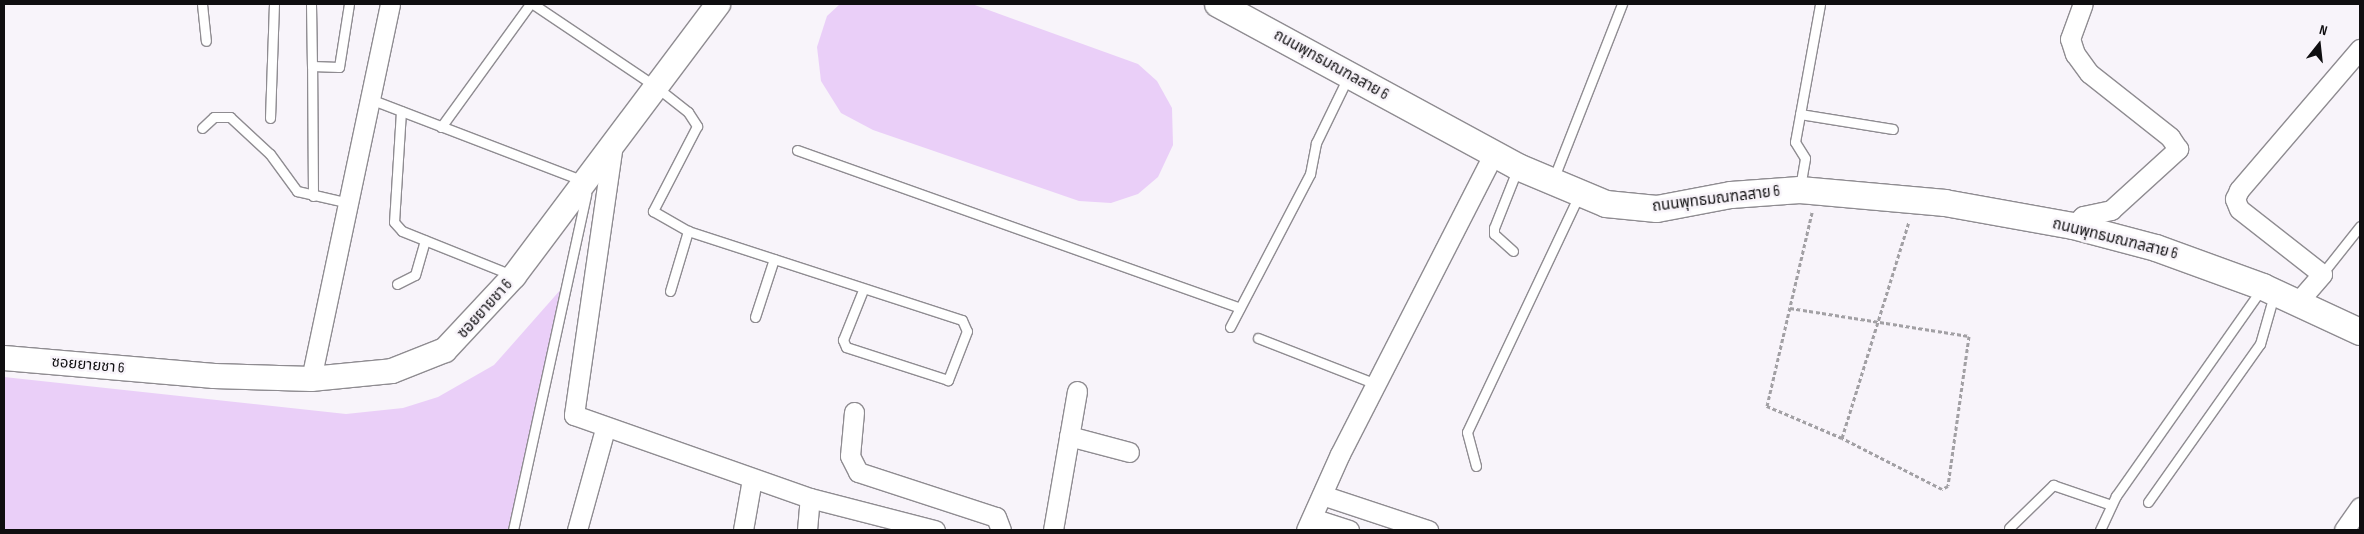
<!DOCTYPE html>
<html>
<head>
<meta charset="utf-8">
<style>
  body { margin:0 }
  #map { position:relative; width:2364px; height:534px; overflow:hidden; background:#f8f4fa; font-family:"Sofia Sans Condensed","Noto Sans Thai",sans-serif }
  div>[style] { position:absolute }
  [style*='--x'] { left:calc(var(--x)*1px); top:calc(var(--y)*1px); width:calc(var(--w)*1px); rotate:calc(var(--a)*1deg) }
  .green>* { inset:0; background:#eacff8 }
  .path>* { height:3px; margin-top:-1.5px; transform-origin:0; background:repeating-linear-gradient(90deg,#a2a0a4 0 4px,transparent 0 6.5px) }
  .roads { filter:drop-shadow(1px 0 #8f8c91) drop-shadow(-1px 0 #8f8c91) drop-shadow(0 1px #8f8c91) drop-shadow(0 -1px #8f8c91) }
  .service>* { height:9px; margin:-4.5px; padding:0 4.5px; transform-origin:4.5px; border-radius:4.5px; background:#fff }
  .minor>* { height:19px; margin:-9.5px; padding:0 9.5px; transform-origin:9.5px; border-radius:9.5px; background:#fff }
  .tertiary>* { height:24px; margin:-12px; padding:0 12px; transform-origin:12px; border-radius:12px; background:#fff }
  .secondary>* { height:26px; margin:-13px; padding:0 13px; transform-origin:13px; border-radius:13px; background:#fff }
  span { translate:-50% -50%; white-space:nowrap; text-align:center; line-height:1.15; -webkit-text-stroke:5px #f8f4fa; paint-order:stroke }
  .street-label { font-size:15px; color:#0f0e10 }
  .frame { position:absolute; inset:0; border:5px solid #0f0e10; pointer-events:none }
  .north { position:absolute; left:2294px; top:20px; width:50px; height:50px; -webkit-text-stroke:4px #f8f4fa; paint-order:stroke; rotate:16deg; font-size:14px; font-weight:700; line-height:20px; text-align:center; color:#0f0e10 }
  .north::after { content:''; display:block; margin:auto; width:18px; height:22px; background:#0f0e10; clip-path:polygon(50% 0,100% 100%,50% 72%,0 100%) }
</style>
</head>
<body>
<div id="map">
  <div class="green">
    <div style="clip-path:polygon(840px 4px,972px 4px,1138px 64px,1157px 81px,1172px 108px,1173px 145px,1158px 177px,1138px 194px,1111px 203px,1079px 201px,873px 130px,841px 113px,821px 81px,817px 47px,827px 16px)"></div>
    <div style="clip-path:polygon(562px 288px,513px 530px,4px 530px,4px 377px,346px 414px,403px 408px,438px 397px,494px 365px)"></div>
  </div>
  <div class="path">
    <div style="--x:1790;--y:308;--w:181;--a:8.9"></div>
    <div style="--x:1969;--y:336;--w:151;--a:98"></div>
    <div style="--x:1948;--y:486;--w:7;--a:153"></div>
    <div style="--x:1942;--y:489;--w:112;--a:-153"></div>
    <div style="--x:1842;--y:438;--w:82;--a:-156.9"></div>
    <div style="--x:1767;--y:406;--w:199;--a:-76.9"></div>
    <div style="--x:1842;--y:438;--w:227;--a:-72.8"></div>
  </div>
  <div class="roads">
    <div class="service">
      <div style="--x:202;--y:4;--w:37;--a:84"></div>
      <div style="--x:311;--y:4;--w:62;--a:89.1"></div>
      <div style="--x:533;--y:4;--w:147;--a:33.9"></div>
      <div style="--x:655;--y:86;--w:42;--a:38.2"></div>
      <div style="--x:688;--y:112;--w:17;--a:57"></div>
      <div style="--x:697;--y:126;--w:96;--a:117.4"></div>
      <div style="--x:653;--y:211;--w:40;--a:29.7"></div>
      <div style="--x:688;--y:231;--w:288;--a:18"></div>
      <div style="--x:962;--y:320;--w:12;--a:66"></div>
      <div style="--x:967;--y:331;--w:53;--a:111.2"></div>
      <div style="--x:948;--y:380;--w:107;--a:-162.1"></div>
      <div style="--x:846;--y:347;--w:8;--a:-113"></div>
      <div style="--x:843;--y:340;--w:54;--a:-68.2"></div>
      <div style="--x:370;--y:99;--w:229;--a:21"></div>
      <div style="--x:401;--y:111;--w:111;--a:93.6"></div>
      <div style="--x:394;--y:222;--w:12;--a:48"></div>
      <div style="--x:402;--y:231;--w:118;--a:21.8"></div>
      <div style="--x:1800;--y:114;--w:94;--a:9.2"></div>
      <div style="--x:270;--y:118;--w:114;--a:-88"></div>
      <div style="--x:441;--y:127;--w:152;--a:-54.1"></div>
      <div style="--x:202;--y:128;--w:16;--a:-43"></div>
      <div style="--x:214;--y:117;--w:16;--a:0"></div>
      <div style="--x:230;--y:117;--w:54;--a:42.8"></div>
      <div style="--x:270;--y:154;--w:46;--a:53.9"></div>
      <div style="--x:297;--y:191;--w:53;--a:13"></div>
      <div style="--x:797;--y:150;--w:470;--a:19.6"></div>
      <div style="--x:1553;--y:180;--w:189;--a:-68.6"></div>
      <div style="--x:1800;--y:187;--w:29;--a:-80"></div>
      <div style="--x:1805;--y:158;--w:19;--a:-122"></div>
      <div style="--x:1795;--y:142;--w:140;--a:-79.7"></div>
      <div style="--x:313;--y:196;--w:130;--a:-90.4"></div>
      <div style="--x:312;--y:66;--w:27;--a:2"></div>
      <div style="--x:339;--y:67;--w:64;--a:-81"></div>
      <div style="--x:1513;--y:251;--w:25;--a:-138"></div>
      <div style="--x:1494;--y:234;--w:6;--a:-90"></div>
      <div style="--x:1494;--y:228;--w:62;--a:-68.4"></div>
      <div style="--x:2322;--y:274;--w:61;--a:-51.6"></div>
      <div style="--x:397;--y:284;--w:20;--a:-27"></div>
      <div style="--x:415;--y:275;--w:36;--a:-74"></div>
      <div style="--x:670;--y:291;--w:63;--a:-73.3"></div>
      <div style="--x:755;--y:317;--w:61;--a:-71.9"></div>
      <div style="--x:1230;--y:327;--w:173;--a:-62.4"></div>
      <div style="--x:1310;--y:174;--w:32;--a:-79"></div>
      <div style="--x:1316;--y:143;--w:73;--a:-64.1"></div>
      <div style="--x:1258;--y:338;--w:127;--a:21.3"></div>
      <div style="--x:1476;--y:466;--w:35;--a:-105"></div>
      <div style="--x:1467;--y:432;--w:262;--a:-64.7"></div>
      <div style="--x:2148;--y:502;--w:194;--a:-54.7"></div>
      <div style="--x:2260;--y:344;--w:51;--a:-74.1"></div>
      <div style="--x:2009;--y:528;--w:62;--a:-44.3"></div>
      <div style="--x:2053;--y:485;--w:61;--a:19"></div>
      <div style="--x:513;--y:530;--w:344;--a:-77.7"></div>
      <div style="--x:2100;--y:530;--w:38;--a:-65"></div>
      <div style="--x:2116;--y:496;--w:254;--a:-54.9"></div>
    </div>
    <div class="minor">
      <div style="--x:613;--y:144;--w:274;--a:98.2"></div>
      <div style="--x:574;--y:415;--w:250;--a:19.4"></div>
      <div style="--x:810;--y:498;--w:129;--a:14.4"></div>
      <div style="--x:2073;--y:226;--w:14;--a:-45"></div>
      <div style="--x:2083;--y:216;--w:29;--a:-12"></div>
      <div style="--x:2111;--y:210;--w:91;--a:-42.3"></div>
      <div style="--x:2178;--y:149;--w:14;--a:-124"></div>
      <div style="--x:2170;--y:137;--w:103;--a:-141.7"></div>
      <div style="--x:2089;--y:73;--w:24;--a:-126"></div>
      <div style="--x:2075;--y:54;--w:16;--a:-108"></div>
      <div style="--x:2070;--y:39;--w:37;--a:-70"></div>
      <div style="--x:2297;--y:303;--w:38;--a:-49"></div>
      <div style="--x:2322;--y:274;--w:105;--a:-141.9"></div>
      <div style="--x:2239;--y:209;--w:11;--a:-112"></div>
      <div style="--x:2235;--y:199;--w:10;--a:-66"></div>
      <div style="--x:2239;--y:190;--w:186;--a:-49.4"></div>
      <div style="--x:311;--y:379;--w:383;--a:-78.1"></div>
      <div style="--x:854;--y:412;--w:44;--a:95.2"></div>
      <div style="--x:850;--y:456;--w:18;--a:63"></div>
      <div style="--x:858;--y:472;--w:145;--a:18.1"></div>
      <div style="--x:996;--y:517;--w:14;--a:69"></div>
      <div style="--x:1069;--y:436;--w:62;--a:14.9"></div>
      <div style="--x:1322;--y:495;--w:112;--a:18.3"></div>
      <div style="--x:1312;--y:518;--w:39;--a:18"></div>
      <div style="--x:577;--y:530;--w:105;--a:-74.5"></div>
      <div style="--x:743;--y:530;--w:52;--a:-80"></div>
      <div style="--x:807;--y:530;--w:32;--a:-85"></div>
      <div style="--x:1053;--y:530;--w:141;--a:-80.2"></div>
      <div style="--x:1306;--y:530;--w:83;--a:-65.9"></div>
      <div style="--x:1340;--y:454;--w:338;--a:-62.9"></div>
      <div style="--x:2344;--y:530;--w:28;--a:-55"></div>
    </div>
    <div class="tertiary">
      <div style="--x:4;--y:358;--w:211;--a:4.9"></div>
      <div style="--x:214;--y:376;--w:97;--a:1.8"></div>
      <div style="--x:311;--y:379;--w:81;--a:-5.6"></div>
      <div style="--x:392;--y:371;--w:57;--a:-21.6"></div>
      <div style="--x:445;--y:350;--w:101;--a:-47"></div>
      <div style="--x:514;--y:276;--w:340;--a:-53.1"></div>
    </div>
    <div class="secondary">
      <div style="--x:1218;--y:4;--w:341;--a:28.5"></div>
      <div style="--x:1518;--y:167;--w:95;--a:22.8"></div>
      <div style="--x:1606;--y:204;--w:51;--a:5.6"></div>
      <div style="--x:1657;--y:209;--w:75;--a:-10.7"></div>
      <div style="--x:1731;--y:195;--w:69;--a:-4.1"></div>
      <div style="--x:1800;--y:190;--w:146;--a:5.1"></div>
      <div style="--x:1945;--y:203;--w:130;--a:10.2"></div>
      <div style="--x:2073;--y:226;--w:86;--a:14.8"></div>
      <div style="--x:2156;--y:248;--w:114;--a:20"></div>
      <div style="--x:2263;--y:287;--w:107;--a:24.9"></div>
    </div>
  </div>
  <div class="street-label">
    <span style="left:1331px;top:65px;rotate:29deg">ถนนพุทธมณฑลสาย 6</span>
    <span style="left:1716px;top:199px;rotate:-7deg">ถนนพุทธมณฑลสาย 6</span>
    <span style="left:2115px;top:239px;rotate:14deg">ถนนพุทธมณฑลสาย 6</span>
    <span style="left:485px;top:309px;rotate:-48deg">ซอยยายชา 6</span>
    <span style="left:88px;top:365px;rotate:5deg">ซอยยายชา 6</span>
  </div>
  <div class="frame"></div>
  <div class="north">N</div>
</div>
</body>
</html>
